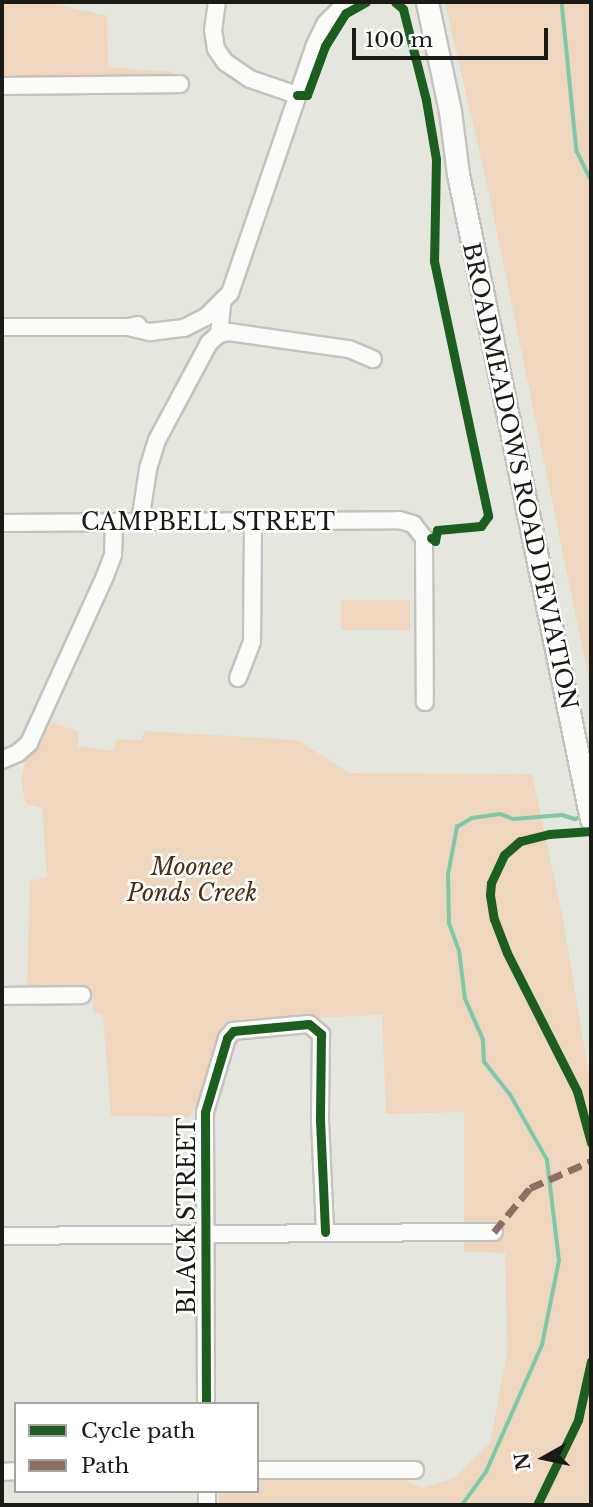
<!DOCTYPE html>
<html>
<head>
<meta charset="utf-8">
<style>
  body { margin:0 }
  #map { position:relative; width:593px; height:1507px; overflow:hidden; background:#e5e6de; font-family:"Libre Baskerville",serif }
  div>[style] { position:absolute }
  [style*='--x'] { left:calc(var(--x)*1px); top:calc(var(--y)*1px); width:calc(var(--w)*1px); rotate:calc(var(--a)*1deg) }
  .green>* { inset:0; background:#efd7bf }
  .stream>* { height:3.5px; margin:-1.75px; padding:0 1.75px; transform-origin:1.75px; border-radius:1.75px; background:#7dc9a7 }
  .roads { filter:drop-shadow(2px 0 #c2c3bd) drop-shadow(-2px 0 #c2c3bd) drop-shadow(0 2px #c2c3bd) drop-shadow(0 -2px #c2c3bd) }
  .minor>* { height:16px; margin:-8px; padding:0 8px; transform-origin:8px; border-radius:8px; background:#fbfbfa }
  .major>* { height:21px; margin:-10.5px; padding:0 10.5px; transform-origin:10.5px; border-radius:10.5px; background:#fbfbfa }
  .quiet>* { height:7px; margin-top:-3.5px; transform-origin:0; background:repeating-linear-gradient(90deg,#8d6e63 0 14px,transparent 0 21px) }
  .cycleway>* { height:9px; margin:-4.5px; padding:0 4.5px; transform-origin:4.5px; border-radius:4.5px; background:#1b5e20 }
  span { translate:-50% -50%; white-space:nowrap; text-align:center; line-height:1.15; -webkit-text-stroke:5px #fff; paint-order:stroke }
  .street-label { font-size:23px; color:#1b1b16 }
  .park-label { font-size:23px; color:#4c2e13; font-style:italic }
  .frame { position:absolute; inset:0; border:4px solid #1b1b16; pointer-events:none }
  .legend { position:absolute; left:14px; top:1402px; width:245px; height:91px; box-sizing:border-box; background:#fff; border:2px solid #a4a4a2; margin:0; padding:9px 12px; list-style:none; font-size:21px; color:#1b1b16 }
  .legend li { display:flex; align-items:center; gap:14px; height:35px }
  .legend b { width:35px; border:2px solid #a4a4a2 }
  .north { position:absolute; left:509px; top:1423px; width:70px; height:70px; -webkit-text-stroke:5px #fff; paint-order:stroke; rotate:261deg; font-size:19px; font-weight:700; line-height:28px; text-align:center; color:#1b1b16 }
  .north::after { content:''; display:block; margin:auto; width:24px; height:32px; background:#1b1b16; clip-path:polygon(50% 0,100% 100%,50% 72%,0 100%) }
  .scale { position:absolute; left:352px; top:28px; width:196px; height:32px; box-sizing:border-box; border:4px solid #1b1b16; border-top:0; padding-left:9px; font-size:21px; line-height:24px; white-space:nowrap; color:#1b1b16; -webkit-text-stroke:5px #fff; paint-order:stroke }
</style>
</head>
<body>
<div id="map">
  <div class="green">
    <div style="clip-path:polygon(2px 2px,46px 2px,107px 16px,108px 67px,172px 72px,172px 82px,2px 81px)"></div>
    <div style="clip-path:polygon(445px 2px,591px 2px,591px 690px,489px 194px)"></div>
    <div style="clip-path:polygon(341px 600px,410px 600px,410px 630px,341px 630px)"></div>
    <div style="clip-path:polygon(52px 723px,78px 731px,78px 746px,113px 751px,117px 739px,141px 740px,145px 731px,297px 740px,350px 773px,532px 774px,562px 914px,591px 1086px,591px 1505px,219px 1505px,219px 1491px,257px 1491px,257px 1478px,404px 1479px,421px 1488px,454px 1478px,490px 1443px,507px 1353px,505px 1253px,464px 1252px,464px 1112px,386px 1114px,382px 1015px,228px 1021px,218px 1033px,203px 1090px,190px 1117px,111px 1116px,103px 1015px,93px 1012px,92px 986px,27px 986px,30px 881px,47px 877px,42px 808px,26px 804px,21px 781px,26px 759px)"></div>
  </div>
  <div class="stream">
    <div style="--x:562;--y:2;--w:150;--a:84.3"></div>
    <div style="--x:577;--y:151;--w:32;--a:64"></div>
    <div style="--x:462;--y:1505;--w:41;--a:-54"></div>
    <div style="--x:486;--y:1472;--w:139;--a:-66.2"></div>
    <div style="--x:542;--y:1345;--w:86;--a:-78.6"></div>
    <div style="--x:559;--y:1261;--w:102;--a:-96.8"></div>
    <div style="--x:547;--y:1160;--w:75;--a:-119.6"></div>
    <div style="--x:510;--y:1095;--w:42;--a:-128.2"></div>
    <div style="--x:484;--y:1062;--w:22;--a:-93"></div>
    <div style="--x:483;--y:1040;--w:45;--a:-113.7"></div>
    <div style="--x:465;--y:999;--w:48;--a:-97.1"></div>
    <div style="--x:459;--y:951;--w:30;--a:-110"></div>
    <div style="--x:449;--y:923;--w:48;--a:-91.2"></div>
    <div style="--x:448;--y:875;--w:49;--a:-79.4"></div>
    <div style="--x:457;--y:827;--w:17;--a:-31"></div>
    <div style="--x:472;--y:818;--w:28;--a:-8"></div>
    <div style="--x:500;--y:814;--w:15;--a:20"></div>
    <div style="--x:514;--y:819;--w:48;--a:-4.8"></div>
    <div style="--x:562;--y:815;--w:14;--a:17"></div>
    <div style="--x:575;--y:819;--w:9;--a:-21"></div>
  </div>
  <div class="roads">
    <div class="minor">
      <div style="--x:217;--y:2;--w:28;--a:98"></div>
      <div style="--x:213;--y:30;--w:19;--a:81"></div>
      <div style="--x:216;--y:49;--w:16;--a:55"></div>
      <div style="--x:225;--y:62;--w:30;--a:34"></div>
      <div style="--x:250;--y:79;--w:50;--a:18.8"></div>
      <div style="--x:2;--y:86;--w:178;--a:-0.6"></div>
      <div style="--x:2;--y:327;--w:126;--a:0"></div>
      <div style="--x:128;--y:327;--w:10;--a:-11"></div>
      <div style="--x:128;--y:327;--w:23;--a:13"></div>
      <div style="--x:150;--y:332;--w:34;--a:-7"></div>
      <div style="--x:184;--y:328;--w:25;--a:-27"></div>
      <div style="--x:206;--y:317;--w:34;--a:-45"></div>
      <div style="--x:230;--y:293;--w:260;--a:-71.1"></div>
      <div style="--x:314;--y:47;--w:25;--a:-64"></div>
      <div style="--x:325;--y:24;--w:31;--a:-45"></div>
      <div style="--x:219;--y:334;--w:10;--a:-11"></div>
      <div style="--x:229;--y:332;--w:121;--a:8.1"></div>
      <div style="--x:349;--y:349;--w:26;--a:23"></div>
      <div style="--x:140;--y:522;--w:54;--a:-81.4"></div>
      <div style="--x:148;--y:469;--w:30;--a:-73"></div>
      <div style="--x:157;--y:440;--w:110;--a:-61.8"></div>
      <div style="--x:209;--y:343;--w:13;--a:-42"></div>
      <div style="--x:219;--y:334;--w:31;--a:-84"></div>
      <div style="--x:2;--y:523;--w:397;--a:-0.4"></div>
      <div style="--x:399;--y:520;--w:15;--a:16"></div>
      <div style="--x:413;--y:524;--w:18;--a:52"></div>
      <div style="--x:424;--y:538;--w:164;--a:89.7"></div>
      <div style="--x:238;--y:678;--w:39;--a:-69"></div>
      <div style="--x:252;--y:642;--w:120;--a:-89.5"></div>
      <div style="--x:2;--y:760;--w:17;--a:-24"></div>
      <div style="--x:18;--y:753;--w:15;--a:-42"></div>
      <div style="--x:29;--y:743;--w:183;--a:-65.5"></div>
      <div style="--x:105;--y:576;--w:22;--a:-69"></div>
      <div style="--x:113;--y:555;--w:33;--a:-88"></div>
      <div style="--x:2;--y:996;--w:80;--a:-0.7"></div>
      <div style="--x:2;--y:1236;--w:492;--a:-0.5"></div>
      <div style="--x:206;--y:1404;--w:292;--a:-90.2"></div>
      <div style="--x:205;--y:1112;--w:77;--a:-73.4"></div>
      <div style="--x:227;--y:1038;--w:9;--a:-49"></div>
      <div style="--x:233;--y:1031;--w:76;--a:-5.3"></div>
      <div style="--x:309;--y:1024;--w:16;--a:40"></div>
      <div style="--x:321;--y:1034;--w:86;--a:90.7"></div>
      <div style="--x:320;--y:1120;--w:112;--a:87.4"></div>
      <div style="--x:257;--y:1470;--w:158;--a:0"></div>
      <div style="--x:2;--y:1472;--w:14;--a:-4"></div>
      <div style="--x:207;--y:1491;--w:14;--a:90"></div>
    </div>
    <div class="major">
      <div style="--x:427;--y:2;--w:111;--a:78.1"></div>
      <div style="--x:450;--y:111;--w:64;--a:82.8"></div>
      <div style="--x:458;--y:174;--w:659;--a:78.35"></div>
    </div>
  </div>
  <div class="quiet">
    <div style="--x:494;--y:1232;--w:57;--a:-50.7"></div>
    <div style="--x:530;--y:1188;--w:67;--a:-23.9"></div>
  </div>
  <div class="cycleway">
    <div style="--x:395;--y:2;--w:11;--a:41"></div>
    <div style="--x:403;--y:9;--w:94;--a:75.8"></div>
    <div style="--x:426;--y:100;--w:60;--a:80.4"></div>
    <div style="--x:436;--y:159;--w:102;--a:91.1"></div>
    <div style="--x:434;--y:261;--w:261;--a:78"></div>
    <div style="--x:488;--y:516;--w:12;--a:125"></div>
    <div style="--x:481;--y:526;--w:44;--a:174.8"></div>
    <div style="--x:437;--y:530;--w:11;--a:100"></div>
    <div style="--x:435;--y:541;--w:5;--a:-143"></div>
    <div style="--x:297;--y:95;--w:10;--a:0"></div>
    <div style="--x:307;--y:95;--w:52;--a:-69.8"></div>
    <div style="--x:325;--y:46;--w:39;--a:-58"></div>
    <div style="--x:346;--y:13;--w:23;--a:-29"></div>
    <div style="--x:591;--y:831;--w:42;--a:175.9"></div>
    <div style="--x:549;--y:834;--w:30;--a:166"></div>
    <div style="--x:520;--y:841;--w:21;--a:139"></div>
    <div style="--x:504;--y:855;--w:31;--a:115"></div>
    <div style="--x:491;--y:883;--w:12;--a:95"></div>
    <div style="--x:490;--y:895;--w:24;--a:81"></div>
    <div style="--x:494;--y:919;--w:36;--a:69"></div>
    <div style="--x:507;--y:953;--w:155;--a:63.1"></div>
    <div style="--x:577;--y:1091;--w:54;--a:74.9"></div>
    <div style="--x:206;--y:1404;--w:292;--a:-90.2"></div>
    <div style="--x:205;--y:1112;--w:77;--a:-73.4"></div>
    <div style="--x:227;--y:1038;--w:9;--a:-49"></div>
    <div style="--x:233;--y:1031;--w:76;--a:-5.3"></div>
    <div style="--x:309;--y:1024;--w:16;--a:40"></div>
    <div style="--x:321;--y:1034;--w:86;--a:90.7"></div>
    <div style="--x:320;--y:1120;--w:112;--a:87.4"></div>
    <div style="--x:537;--y:1505;--w:94;--a:-64.2"></div>
    <div style="--x:578;--y:1420;--w:60;--a:-77.6"></div>
  </div>
  <div class="street-label">
    <span style="left:520px;top:476px;rotate:78deg">BROADMEADOWS ROAD DEVIATION</span>
    <span style="left:208px;top:522px">CAMPBELL STREET</span>
    <span style="left:187px;top:1216px;rotate:-90deg">BLACK STREET</span>
  </div>
  <div class="park-label">
    <span style="left:192px;top:880px">Moonee<br>Ponds Creek</span>
  </div>
  <div class="frame"></div>
  <ul class="legend">
  <li><b style="height:9px;background:#1b5e20"></b>Cycle path</li>
  <li><b style="height:9px;background:#8d6e63"></b>Path</li>
  </ul>
  <div class="north">N</div>
  <div class="scale">100 m</div>
</div>
</body>
</html>
